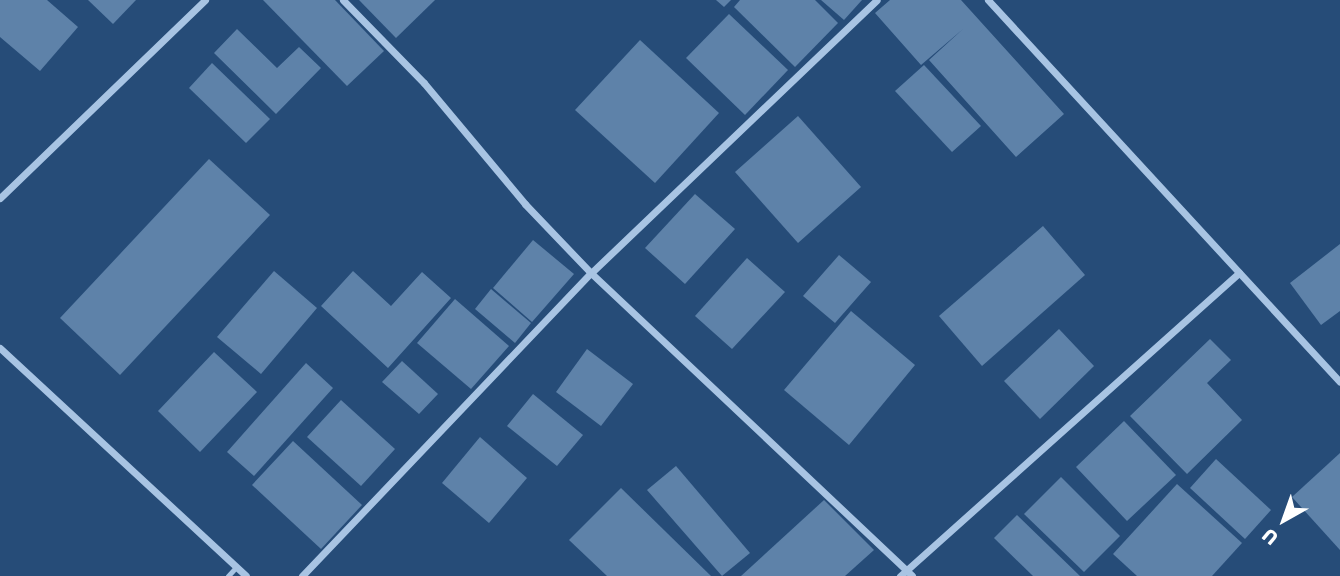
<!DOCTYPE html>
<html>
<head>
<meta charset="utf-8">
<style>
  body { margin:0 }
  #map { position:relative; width:1340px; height:576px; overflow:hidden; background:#264c78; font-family:Rubik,sans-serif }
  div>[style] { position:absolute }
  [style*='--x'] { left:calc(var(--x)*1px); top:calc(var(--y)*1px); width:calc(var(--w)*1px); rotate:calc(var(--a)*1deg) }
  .building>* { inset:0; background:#5e82a9 }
  .lane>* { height:5px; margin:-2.5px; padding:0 2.5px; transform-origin:2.5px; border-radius:2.5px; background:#a8c4e3 }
  .street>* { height:7px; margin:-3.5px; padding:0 3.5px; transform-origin:3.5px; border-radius:3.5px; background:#a8c4e3 }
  span { translate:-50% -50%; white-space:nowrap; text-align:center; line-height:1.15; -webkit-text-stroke:6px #264c78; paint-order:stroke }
  .north { position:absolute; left:1249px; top:485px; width:70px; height:70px; -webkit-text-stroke:5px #264c78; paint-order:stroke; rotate:220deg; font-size:19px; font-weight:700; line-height:28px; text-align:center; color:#fff }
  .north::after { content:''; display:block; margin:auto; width:24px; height:32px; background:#fff; clip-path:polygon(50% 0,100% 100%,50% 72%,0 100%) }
</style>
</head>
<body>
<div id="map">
  <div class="building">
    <div style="clip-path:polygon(0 0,47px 0,78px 27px,40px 71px,0 37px)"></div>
    <div style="clip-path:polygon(88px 0,136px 0,113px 24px)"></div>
    <div style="clip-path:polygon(263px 0,335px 0,384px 51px,347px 86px)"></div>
    <div style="clip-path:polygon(359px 0,435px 0,396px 38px)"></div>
    <div style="clip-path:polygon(716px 0,731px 0,724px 7px)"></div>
    <div style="clip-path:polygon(740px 0,815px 0,838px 23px,795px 67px,734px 7px)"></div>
    <div style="clip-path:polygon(821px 0,862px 0,844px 20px)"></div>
    <div style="clip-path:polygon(890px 0,961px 0,1064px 114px,1016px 157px,929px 60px,963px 29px,921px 65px,875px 13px)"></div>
    <div style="clip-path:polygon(729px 14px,788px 70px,745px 115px,686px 58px)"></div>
    <div style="clip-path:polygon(237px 29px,277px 68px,299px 47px,321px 68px,276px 114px,214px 53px)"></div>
    <div style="clip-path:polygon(640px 40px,719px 113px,655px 183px,575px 110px)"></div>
    <div style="clip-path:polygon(212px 63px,270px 119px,246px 143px,189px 88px)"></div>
    <div style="clip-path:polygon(924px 65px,981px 126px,952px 152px,895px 91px)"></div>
    <div style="clip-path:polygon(798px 116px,861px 187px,798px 243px,735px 172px)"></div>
    <div style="clip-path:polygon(209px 159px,270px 215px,120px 375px,60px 318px)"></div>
    <div style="clip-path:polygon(695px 194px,735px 229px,685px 284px,645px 248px)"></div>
    <div style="clip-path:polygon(1043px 226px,1085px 275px,982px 366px,939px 316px)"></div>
    <div style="clip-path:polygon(533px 240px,574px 274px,532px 322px,493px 288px)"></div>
    <div style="clip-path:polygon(1340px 244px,1340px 311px,1321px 325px,1290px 283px)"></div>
    <div style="clip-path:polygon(839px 255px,871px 282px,835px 323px,803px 296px)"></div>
    <div style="clip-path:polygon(747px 258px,785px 292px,732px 349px,695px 316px)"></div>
    <div style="clip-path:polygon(274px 271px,317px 308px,261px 374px,217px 337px)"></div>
    <div style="clip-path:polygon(353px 271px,391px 306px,422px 272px,451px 298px,388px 368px,321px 306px)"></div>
    <div style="clip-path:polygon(491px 289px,531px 323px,515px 343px,475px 309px)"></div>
    <div style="clip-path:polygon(455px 299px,509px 346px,471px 389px,417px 343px)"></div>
    <div style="clip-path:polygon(851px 311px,915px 365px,849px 445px,784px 390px)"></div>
    <div style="clip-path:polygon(1059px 329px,1094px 366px,1040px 419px,1004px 381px)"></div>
    <div style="clip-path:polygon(1210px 339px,1231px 360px,1207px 383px,1242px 420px,1187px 474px,1130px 416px)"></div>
    <div style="clip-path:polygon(587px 349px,633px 384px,601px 426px,556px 392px)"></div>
    <div style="clip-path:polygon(214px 352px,257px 392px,200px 452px,158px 411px)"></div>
    <div style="clip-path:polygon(402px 361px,438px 394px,419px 414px,382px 382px)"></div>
    <div style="clip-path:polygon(306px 363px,333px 388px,254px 476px,227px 452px)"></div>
    <div style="clip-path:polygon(533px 394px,583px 435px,557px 466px,507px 426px)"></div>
    <div style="clip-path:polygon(341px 400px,395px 449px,361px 486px,307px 437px)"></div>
    <div style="clip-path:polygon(1124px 421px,1176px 475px,1127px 521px,1076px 467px)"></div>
    <div style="clip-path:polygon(480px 437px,527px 478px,489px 523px,442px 483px)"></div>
    <div style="clip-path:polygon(293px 441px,362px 505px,321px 549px,252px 485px)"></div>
    <div style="clip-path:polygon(1340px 453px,1340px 550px,1292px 497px)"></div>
    <div style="clip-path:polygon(1216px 459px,1271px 510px,1245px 539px,1190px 488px)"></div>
    <div style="clip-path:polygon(676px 466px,750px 553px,722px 576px,647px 490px)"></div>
    <div style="clip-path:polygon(1061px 477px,1120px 536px,1084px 572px,1024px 514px)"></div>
    <div style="clip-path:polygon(1177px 484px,1242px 543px,1212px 576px,1137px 576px,1113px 554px)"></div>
    <div style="clip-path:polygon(621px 488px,711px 576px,607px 576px,569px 540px)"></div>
    <div style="clip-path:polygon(824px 500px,874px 550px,845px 576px,741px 576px)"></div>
    <div style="clip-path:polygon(1017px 515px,1080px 576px,1033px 576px,994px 538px)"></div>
  </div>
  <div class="lane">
    <div style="--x:228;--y:576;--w:12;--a:-48"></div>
  </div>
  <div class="street">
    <div style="--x:343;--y:0;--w:116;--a:45.7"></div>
    <div style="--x:424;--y:83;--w:158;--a:50.1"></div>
    <div style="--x:525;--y:204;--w:95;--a:46.3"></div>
    <div style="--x:591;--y:273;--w:441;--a:43.3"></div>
    <div style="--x:988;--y:0;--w:519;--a:47.34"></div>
    <div style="--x:0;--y:198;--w:285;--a:-44"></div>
    <div style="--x:0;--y:348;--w:335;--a:42.8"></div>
    <div style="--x:302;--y:576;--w:419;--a:-46.4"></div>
    <div style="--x:591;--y:273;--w:395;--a:-43.7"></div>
    <div style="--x:900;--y:576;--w:455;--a:-41.8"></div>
  </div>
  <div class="north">U</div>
</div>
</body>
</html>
